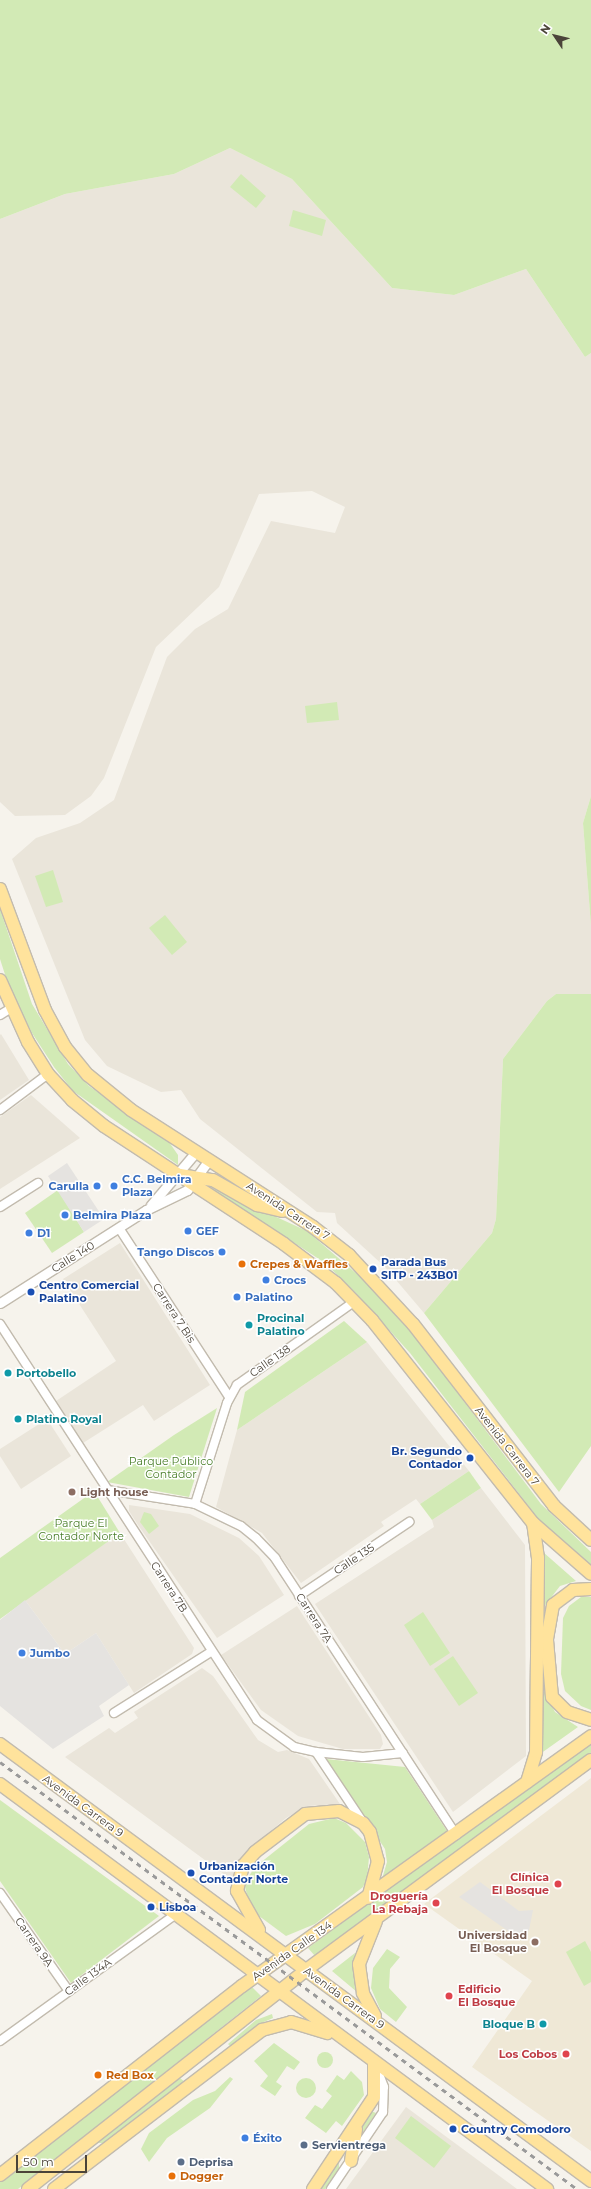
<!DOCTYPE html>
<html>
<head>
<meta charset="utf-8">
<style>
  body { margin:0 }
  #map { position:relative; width:591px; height:2189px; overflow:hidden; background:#f6f3ec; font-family:Montserrat,sans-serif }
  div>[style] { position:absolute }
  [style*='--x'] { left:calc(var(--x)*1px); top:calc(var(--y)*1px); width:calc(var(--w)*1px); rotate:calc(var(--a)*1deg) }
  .residential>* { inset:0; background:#eae5da }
  .education>* { inset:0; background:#efe8d6 }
  .green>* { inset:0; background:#d2eab5 }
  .round { border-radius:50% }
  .parking>* { inset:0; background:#e5e3e0 }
  .roads { filter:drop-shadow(1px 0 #c2bbae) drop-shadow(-1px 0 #c2bbae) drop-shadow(0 1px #c2bbae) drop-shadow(0 -1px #c2bbae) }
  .minor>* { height:8px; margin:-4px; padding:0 4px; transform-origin:4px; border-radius:4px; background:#fff }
  .tertiary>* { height:9px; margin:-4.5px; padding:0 4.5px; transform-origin:4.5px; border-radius:4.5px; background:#fff }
  .primary>* { height:12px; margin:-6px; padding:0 6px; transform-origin:6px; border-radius:6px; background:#ffe39c }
  .rail>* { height:3px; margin-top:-1.5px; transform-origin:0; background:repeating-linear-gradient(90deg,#9a9a9a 0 5px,transparent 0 10px) }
  .dots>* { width:11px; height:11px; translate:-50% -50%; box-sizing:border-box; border:2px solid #fff; border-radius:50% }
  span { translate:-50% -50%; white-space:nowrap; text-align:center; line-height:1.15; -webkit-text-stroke:3px #fff; paint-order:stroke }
  .shop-label { font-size:11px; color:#366cbe; font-weight:700 }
  .left { translate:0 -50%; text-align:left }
  .right { translate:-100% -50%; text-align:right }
  .street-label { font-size:11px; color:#4b4439 }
  .transit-label { font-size:11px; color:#164399; font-weight:700 }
  .food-label { font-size:11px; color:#c56008; font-weight:700 }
  .culture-label { font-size:11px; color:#0d838f; font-weight:700 }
  .park-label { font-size:11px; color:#4a7f2a }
  .education-label { font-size:11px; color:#785e54; font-weight:700 }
  .health-label { font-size:11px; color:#be3a42; font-weight:700 }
  .service-label { font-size:11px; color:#4e5e75; font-weight:700 }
  .north { position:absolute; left:535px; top:16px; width:40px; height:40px; -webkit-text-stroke:3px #fff; paint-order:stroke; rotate:305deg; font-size:11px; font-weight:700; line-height:16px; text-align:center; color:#4b4439 }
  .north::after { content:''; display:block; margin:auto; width:14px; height:18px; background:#4b4439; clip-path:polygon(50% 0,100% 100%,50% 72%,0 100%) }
  .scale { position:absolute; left:16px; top:2155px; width:71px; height:18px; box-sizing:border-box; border:2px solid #4b4439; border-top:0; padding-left:5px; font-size:12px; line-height:14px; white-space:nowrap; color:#4b4439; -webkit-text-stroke:3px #fff; paint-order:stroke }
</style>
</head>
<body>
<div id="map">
  <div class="residential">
    <div style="clip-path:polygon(230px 148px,292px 179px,392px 288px,454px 295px,526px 269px,585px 357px,591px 353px,591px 796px,583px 823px,591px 926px,591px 994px,556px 994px,547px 1001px,503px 1059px,496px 1219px,492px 1233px,424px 1313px,385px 1267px,337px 1223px,335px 1213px,317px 1212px,200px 1119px,181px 1090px,161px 1092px,107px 1066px,85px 1040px,12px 859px,36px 838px,80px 823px,114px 800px,167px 657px,195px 629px,228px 609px,271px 521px,335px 533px,345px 507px,312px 491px,259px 494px,219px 587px,156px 647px,104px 778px,91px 796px,65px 815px,15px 816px,0 802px,0 219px,65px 194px,174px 174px)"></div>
    <div style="clip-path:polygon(1px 1034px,29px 1080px,0 1100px,0 1035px)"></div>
    <div style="clip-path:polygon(31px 1095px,80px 1138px,0 1189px,0 1117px)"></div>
    <div style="clip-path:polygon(120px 1243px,210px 1385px,154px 1421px,143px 1405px,83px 1443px,56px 1401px,116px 1361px,63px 1279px)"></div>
    <div style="clip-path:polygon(367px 1342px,469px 1471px,420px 1504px,416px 1499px,381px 1522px,384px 1526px,301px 1583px,262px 1533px,216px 1507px,237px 1430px)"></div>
    <div style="clip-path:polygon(47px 1419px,71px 1456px,21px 1489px,0 1456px,0 1449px)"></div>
    <div style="clip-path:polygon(481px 1488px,525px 1545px,526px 1756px,453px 1812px,315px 1604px,434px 1527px,432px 1520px)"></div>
    <div style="clip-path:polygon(129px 1505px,190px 1514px,239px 1538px,259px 1556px,284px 1595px,217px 1638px,138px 1525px,129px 1511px)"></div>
    <div style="clip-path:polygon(120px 1533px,194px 1648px,192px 1654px,134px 1693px,96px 1633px,65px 1654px,25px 1600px)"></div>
    <div style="clip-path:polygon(297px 1606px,381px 1735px,383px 1744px,380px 1749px,343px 1749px,298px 1736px,261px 1710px,221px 1655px)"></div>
    <div style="clip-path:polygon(202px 1668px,213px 1676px,258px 1740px,278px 1752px,287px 1750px,309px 1759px,340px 1804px,307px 1806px,286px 1818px,248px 1850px,232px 1880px,65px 1757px,109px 1728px,115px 1733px,138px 1718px,134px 1712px)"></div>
    <div style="clip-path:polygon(406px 2107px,517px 2189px,346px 2189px)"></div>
  </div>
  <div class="education">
    <div style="clip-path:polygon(591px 1778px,591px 2151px,472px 2067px,532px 1981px,424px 1904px)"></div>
  </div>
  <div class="green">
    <div style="clip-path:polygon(0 0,591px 0,591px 353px,585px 357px,526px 269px,454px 295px,392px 288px,292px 179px,230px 148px,174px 174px,65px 194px,0 219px)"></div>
    <div style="clip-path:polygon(241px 174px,266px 196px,256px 208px,230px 187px)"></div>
    <div style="clip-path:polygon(293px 210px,326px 220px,322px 236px,289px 226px)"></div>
    <div style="clip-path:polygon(337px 702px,339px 720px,307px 723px,305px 706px)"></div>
    <div style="clip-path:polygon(591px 796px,591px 926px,583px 823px)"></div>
    <div style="clip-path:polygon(53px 870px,63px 902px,46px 907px,35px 876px)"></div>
    <div style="clip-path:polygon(0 909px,32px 1004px,68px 1064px,89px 1086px,169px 1142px,178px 1155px,178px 1165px,73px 1091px,54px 1067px,32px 1033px,9px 987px,0 959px)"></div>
    <div style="clip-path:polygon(165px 915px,187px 942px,172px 955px,149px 928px)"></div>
    <div style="clip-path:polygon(556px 994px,591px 994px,591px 1446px,559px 1492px,424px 1313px,492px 1233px,496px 1219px,503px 1059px,547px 1001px)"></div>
    <div style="clip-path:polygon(206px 1185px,307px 1231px,365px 1281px,417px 1339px,541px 1504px,591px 1552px,591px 1569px,544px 1526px,410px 1353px,355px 1292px,325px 1263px)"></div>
    <div style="clip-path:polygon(58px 1190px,84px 1232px,52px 1253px,25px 1213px)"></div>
    <div style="clip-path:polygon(344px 1321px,367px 1342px,237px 1430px,245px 1392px)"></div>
    <div style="clip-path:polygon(217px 1408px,189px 1497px,107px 1482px,174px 1435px)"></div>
    <div style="clip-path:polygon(469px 1471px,481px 1488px,432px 1520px,420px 1504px)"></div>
    <div style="clip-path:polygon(94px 1491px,120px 1533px,0 1619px,0 1558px)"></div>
    <div style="clip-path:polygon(144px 1512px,151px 1514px,159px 1526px,149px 1534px,140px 1522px)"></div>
    <div style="clip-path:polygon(543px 1552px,576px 1581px,560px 1586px,543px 1608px)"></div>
    <div style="clip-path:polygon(581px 1597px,591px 1597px,591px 1710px,581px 1706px,565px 1691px,561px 1674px,563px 1618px,569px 1606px)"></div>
    <div style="clip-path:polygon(423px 1612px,450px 1653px,430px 1666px,404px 1625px)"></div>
    <div style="clip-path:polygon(453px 1656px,478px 1693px,459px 1706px,434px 1669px)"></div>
    <div style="clip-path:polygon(544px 1691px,555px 1712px,578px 1727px,540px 1754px)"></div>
    <div style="clip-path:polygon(591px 1740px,591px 1753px,315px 1956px,308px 1948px)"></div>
    <div style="clip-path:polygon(326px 1759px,405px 1767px,447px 1831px,382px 1879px,387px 1862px,385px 1849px)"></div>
    <div style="clip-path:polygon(0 1800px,159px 1916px,71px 1983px,0 1881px)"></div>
    <div style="clip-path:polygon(334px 1818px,346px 1823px,365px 1842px,369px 1857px,367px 1879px,363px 1887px,315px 1924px,286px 1936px,251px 1910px,245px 1887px,249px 1876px,255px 1867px,309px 1824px)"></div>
    <div style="clip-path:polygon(585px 1941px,591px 1952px,591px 1982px,584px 1986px,566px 1952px)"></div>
    <div style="clip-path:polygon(387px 1949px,400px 1957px,390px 1969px,389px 1988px,407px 2007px,396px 2022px,380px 2009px,371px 1988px,373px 1968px)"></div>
    <div style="clip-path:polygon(355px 1953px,353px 1969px,357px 1992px,332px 1971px)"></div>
    <div style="clip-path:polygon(250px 1985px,261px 1996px,18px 2189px,0 2189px,0 2180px)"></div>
    <div style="clip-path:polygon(272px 2014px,273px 2018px,257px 2025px,231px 2047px,228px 2044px,256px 2020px)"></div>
    <div style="clip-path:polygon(274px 2043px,300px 2062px,294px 2070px,287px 2066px,276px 2082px,282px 2086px,275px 2096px,260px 2086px,268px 2076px,254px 2061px)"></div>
    <div class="round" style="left:317px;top:2052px;width:16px;height:16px"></div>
    <div style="clip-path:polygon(351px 2071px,362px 2082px,364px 2095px,342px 2126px,336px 2121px,326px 2133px,305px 2118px,315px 2105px,322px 2109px,332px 2096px,326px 2091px,337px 2075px,344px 2080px)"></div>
    <div style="clip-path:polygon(230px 2077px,233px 2079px,210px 2108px,167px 2138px,149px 2162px,141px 2149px,149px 2133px,193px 2100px,215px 2091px)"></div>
    <div class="round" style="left:296px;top:2078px;width:20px;height:20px"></div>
    <div style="clip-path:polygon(180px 2078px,186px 2083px,108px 2143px,97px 2143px)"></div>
    <div style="clip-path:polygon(371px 2111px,376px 2113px,360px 2137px,363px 2122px)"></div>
    <div style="clip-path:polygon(411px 2116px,451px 2146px,434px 2168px,395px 2138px)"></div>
    <div style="clip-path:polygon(339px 2161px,339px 2170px,325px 2189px,319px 2189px)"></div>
  </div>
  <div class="parking">
    <div style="clip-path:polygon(67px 1163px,104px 1219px,84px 1232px,48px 1176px)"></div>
    <div style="clip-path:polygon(25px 1600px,65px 1654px,96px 1633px,129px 1685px,99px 1706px,104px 1716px,53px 1749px,0 1706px,0 1620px)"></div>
    <div style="clip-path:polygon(480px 1882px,519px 1911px,533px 1910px,529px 1930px,521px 1940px,459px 1897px)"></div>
  </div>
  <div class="roads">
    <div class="minor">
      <div style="--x:0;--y:1015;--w:13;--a:-32"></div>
      <div style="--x:0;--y:1110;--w:60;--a:-36.9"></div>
      <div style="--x:0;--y:1207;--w:45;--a:-32.3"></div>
      <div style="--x:119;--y:1228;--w:202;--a:56.9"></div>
      <div style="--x:0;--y:1324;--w:472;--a:57"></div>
      <div style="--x:257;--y:1720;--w:46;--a:36.1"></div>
      <div style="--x:294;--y:1747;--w:23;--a:13"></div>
      <div style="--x:316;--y:1752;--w:47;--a:6.1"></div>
      <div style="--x:363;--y:1757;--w:40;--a:-5.7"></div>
      <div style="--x:107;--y:1490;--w:89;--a:9"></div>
      <div style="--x:195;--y:1504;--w:51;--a:25.6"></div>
      <div style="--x:241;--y:1526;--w:19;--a:39"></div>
      <div style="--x:256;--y:1538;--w:28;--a:46"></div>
      <div style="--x:275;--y:1558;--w:331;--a:56.8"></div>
      <div style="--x:195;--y:1504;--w:106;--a:-72.4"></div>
      <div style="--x:227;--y:1403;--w:21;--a:-61"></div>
      <div style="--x:237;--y:1385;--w:143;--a:-35.4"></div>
      <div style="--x:299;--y:1596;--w:133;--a:-33.9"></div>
      <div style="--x:114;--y:1713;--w:115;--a:-32.2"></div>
      <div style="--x:316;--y:1752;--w:83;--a:56.3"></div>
      <div style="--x:0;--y:1893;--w:120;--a:54.9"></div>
      <div style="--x:0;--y:2041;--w:217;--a:-35.8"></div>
      <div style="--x:331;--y:2189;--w:93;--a:-56"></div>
      <div style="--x:383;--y:2112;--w:25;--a:-88"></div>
      <div style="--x:384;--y:2087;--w:25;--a:-111"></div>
    </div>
    <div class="tertiary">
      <div style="--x:151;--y:1205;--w:70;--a:-49.7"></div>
      <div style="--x:0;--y:1303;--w:173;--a:-32.5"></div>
      <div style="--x:146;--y:1210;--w:46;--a:-26"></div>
      <div style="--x:187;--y:1190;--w:37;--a:-54"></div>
    </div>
    <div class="primary">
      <div style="--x:0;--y:889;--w:129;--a:69.6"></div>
      <div style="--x:45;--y:1010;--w:42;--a:61.6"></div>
      <div style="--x:65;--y:1047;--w:36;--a:51"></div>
      <div style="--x:88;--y:1075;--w:55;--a:39.1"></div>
      <div style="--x:131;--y:1110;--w:216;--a:32.7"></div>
      <div style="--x:313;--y:1227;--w:46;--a:37.9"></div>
      <div style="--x:349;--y:1255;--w:94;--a:47.2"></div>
      <div style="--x:413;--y:1324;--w:230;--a:52.2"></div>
      <div style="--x:554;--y:1506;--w:50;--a:42.6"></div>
      <div style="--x:0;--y:980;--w:68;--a:65.7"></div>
      <div style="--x:28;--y:1042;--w:38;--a:58"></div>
      <div style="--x:48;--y:1074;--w:35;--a:47"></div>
      <div style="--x:72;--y:1100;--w:41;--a:39.1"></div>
      <div style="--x:104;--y:1126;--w:215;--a:33.2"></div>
      <div style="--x:284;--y:1244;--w:65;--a:36.9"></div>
      <div style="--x:336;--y:1283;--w:52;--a:45.8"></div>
      <div style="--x:372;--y:1320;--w:259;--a:51.6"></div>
      <div style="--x:533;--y:1523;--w:77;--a:41.3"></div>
      <div style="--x:180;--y:1175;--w:33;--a:9"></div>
      <div style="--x:213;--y:1180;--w:51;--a:29.6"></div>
      <div style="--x:257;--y:1205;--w:26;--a:13"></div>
      <div style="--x:591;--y:1589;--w:18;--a:177"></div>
      <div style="--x:573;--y:1590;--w:25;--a:143"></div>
      <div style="--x:553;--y:1605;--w:36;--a:100"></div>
      <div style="--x:547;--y:1640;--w:57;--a:85"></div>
      <div style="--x:552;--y:1697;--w:21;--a:45"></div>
      <div style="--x:567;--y:1712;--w:25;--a:18"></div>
      <div style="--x:0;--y:1744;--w:735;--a:36.48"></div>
      <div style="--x:527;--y:1782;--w:31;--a:-73"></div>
      <div style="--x:536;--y:1752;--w:194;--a:-89.4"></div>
      <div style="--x:538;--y:1558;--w:35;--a:-98"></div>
      <div style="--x:0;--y:1784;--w:681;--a:36.52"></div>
      <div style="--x:259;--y:1930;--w:45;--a:-119.4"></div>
      <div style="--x:237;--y:1891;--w:26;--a:-77"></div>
      <div style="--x:243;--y:1866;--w:18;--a:-49"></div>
      <div style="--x:255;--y:1852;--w:63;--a:-37.2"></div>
      <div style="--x:305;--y:1814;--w:34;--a:-5"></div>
      <div style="--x:339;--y:1811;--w:27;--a:27"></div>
      <div style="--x:363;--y:1823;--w:11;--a:52"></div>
      <div style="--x:370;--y:1832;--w:30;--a:75"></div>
      <div style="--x:378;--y:1861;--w:38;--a:105"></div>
      <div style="--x:375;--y:2016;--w:26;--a:-118"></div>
      <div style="--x:363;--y:1993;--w:29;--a:-98"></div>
      <div style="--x:359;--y:1964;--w:46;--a:-68.4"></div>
      <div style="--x:351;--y:2161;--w:32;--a:-81"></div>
      <div style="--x:0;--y:2175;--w:307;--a:-38"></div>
      <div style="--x:242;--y:1986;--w:429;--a:-35.6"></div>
      <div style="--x:28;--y:2189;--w:354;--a:-38.2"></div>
      <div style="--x:306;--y:1970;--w:354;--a:-36.4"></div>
      <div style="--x:54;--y:2189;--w:262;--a:-37.4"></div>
      <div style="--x:262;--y:2030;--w:30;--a:-15"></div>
      <div style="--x:291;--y:2022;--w:38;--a:17"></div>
      <div style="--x:313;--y:2189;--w:110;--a:-56.5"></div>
      <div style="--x:374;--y:2097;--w:34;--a:-90"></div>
    </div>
  </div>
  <div class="rail">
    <div style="--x:0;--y:1762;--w:718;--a:36.5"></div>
  </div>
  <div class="dots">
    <div style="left:97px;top:1186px;background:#3f7fe0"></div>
    <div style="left:114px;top:1186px;background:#3f7fe0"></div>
    <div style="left:65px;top:1215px;background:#3f7fe0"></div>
    <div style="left:188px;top:1231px;background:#3f7fe0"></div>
    <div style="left:29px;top:1233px;background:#3f7fe0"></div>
    <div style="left:222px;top:1252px;background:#3f7fe0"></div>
    <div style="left:242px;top:1264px;background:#e8710a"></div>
    <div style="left:373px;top:1269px;background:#1a4fb4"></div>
    <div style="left:266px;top:1280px;background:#3f7fe0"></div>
    <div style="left:31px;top:1292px;background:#1a4fb4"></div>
    <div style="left:237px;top:1297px;background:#3f7fe0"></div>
    <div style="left:249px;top:1325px;background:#0f9aa8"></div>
    <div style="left:8px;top:1373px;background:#0f9aa8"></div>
    <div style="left:18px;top:1419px;background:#0f9aa8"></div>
    <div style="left:470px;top:1458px;background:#1a4fb4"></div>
    <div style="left:72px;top:1492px;background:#8d6e63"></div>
    <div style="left:22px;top:1653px;background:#3f7fe0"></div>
    <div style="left:191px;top:1873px;background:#1a4fb4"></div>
    <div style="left:558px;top:1884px;background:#e0444e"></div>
    <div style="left:436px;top:1903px;background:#e0444e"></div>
    <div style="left:151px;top:1907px;background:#1a4fb4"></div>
    <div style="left:535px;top:1942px;background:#8d6e63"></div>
    <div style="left:449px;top:1996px;background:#e0444e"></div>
    <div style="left:543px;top:2024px;background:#0f9aa8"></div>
    <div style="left:566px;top:2054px;background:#e0444e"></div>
    <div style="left:98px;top:2075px;background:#e8710a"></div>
    <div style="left:453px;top:2129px;background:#1a4fb4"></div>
    <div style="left:245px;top:2138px;background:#3f7fe0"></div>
    <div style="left:304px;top:2145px;background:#5c6f8a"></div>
    <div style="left:181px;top:2162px;background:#5c6f8a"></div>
    <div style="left:172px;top:2176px;background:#e8710a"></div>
  </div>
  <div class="shop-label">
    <span class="left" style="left:122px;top:1186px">C.C. Belmira<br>Plaza</span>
    <span class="right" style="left:89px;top:1186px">Carulla</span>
    <span class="left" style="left:73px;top:1215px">Belmira Plaza</span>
    <span class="left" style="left:196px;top:1231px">GEF</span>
    <span class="left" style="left:37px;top:1233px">D1</span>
    <span class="right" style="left:214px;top:1252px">Tango Discos</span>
    <span class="left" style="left:274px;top:1280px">Crocs</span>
    <span class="left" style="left:245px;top:1297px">Palatino</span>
    <span class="left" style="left:30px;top:1653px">Jumbo</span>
    <span class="left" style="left:253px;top:2138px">Éxito</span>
  </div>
  <div class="street-label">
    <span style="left:288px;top:1211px;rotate:33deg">Avenida Carrera 7</span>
    <span style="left:73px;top:1257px;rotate:-32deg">Calle 140</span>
    <span style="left:174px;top:1313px;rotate:57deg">Carrera 7 Bis</span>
    <span style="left:270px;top:1361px;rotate:-35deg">Calle 138</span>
    <span style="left:507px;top:1446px;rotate:52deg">Avenida Carrera 7</span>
    <span style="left:354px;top:1559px;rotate:-34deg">Calle 135</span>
    <span style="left:169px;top:1587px;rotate:57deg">Carrera 7B</span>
    <span style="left:314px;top:1618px;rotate:57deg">Carrera 7A</span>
    <span style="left:83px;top:1806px;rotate:36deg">Avenida Carrera 9</span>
    <span style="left:34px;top:1942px;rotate:55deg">Carrera 9A</span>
    <span style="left:292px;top:1951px;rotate:-35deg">Avenida Calle 134</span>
    <span style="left:88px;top:1977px;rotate:-36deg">Calle 134A</span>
    <span style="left:344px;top:1998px;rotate:36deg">Avenida Carrera 9</span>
  </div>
  <div class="transit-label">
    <span class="left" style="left:381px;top:1269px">Parada Bus<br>SITP - 243B01</span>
    <span class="left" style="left:39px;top:1292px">Centro Comercial<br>Palatino</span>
    <span class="right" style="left:462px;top:1458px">Br. Segundo<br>Contador</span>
    <span class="left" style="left:199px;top:1873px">Urbanización<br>Contador Norte</span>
    <span class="left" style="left:159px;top:1907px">Lisboa</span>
    <span class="left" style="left:461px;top:2129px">Country Comodoro</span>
  </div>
  <div class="food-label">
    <span class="left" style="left:250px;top:1264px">Crepes &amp; Waffles</span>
    <span class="left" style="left:106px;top:2075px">Red Box</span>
    <span class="left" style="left:180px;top:2176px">Dogger</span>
  </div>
  <div class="culture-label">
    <span class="left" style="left:257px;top:1325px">Procinal<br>Palatino</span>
    <span class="left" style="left:16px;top:1373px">Portobello</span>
    <span class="left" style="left:26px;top:1419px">Platino Royal</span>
    <span class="right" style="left:535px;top:2024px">Bloque B</span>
  </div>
  <div class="park-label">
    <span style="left:171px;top:1468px">Parque Público<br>Contador</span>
    <span style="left:81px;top:1530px">Parque El<br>Contador Norte</span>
  </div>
  <div class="education-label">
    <span class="left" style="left:80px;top:1492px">Light house</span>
    <span class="right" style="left:527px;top:1942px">Universidad<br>El Bosque</span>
  </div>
  <div class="health-label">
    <span class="right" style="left:549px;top:1884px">Clínica<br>El Bosque</span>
    <span class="right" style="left:428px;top:1903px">Droguería<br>La Rebaja</span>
    <span class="left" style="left:458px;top:1996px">Edificio<br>El Bosque</span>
    <span class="right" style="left:557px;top:2054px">Los Cobos</span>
  </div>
  <div class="service-label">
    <span class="left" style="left:312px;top:2145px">Servientrega</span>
    <span class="left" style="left:189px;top:2162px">Deprisa</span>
  </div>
  <div class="north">N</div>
  <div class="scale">50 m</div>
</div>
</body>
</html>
